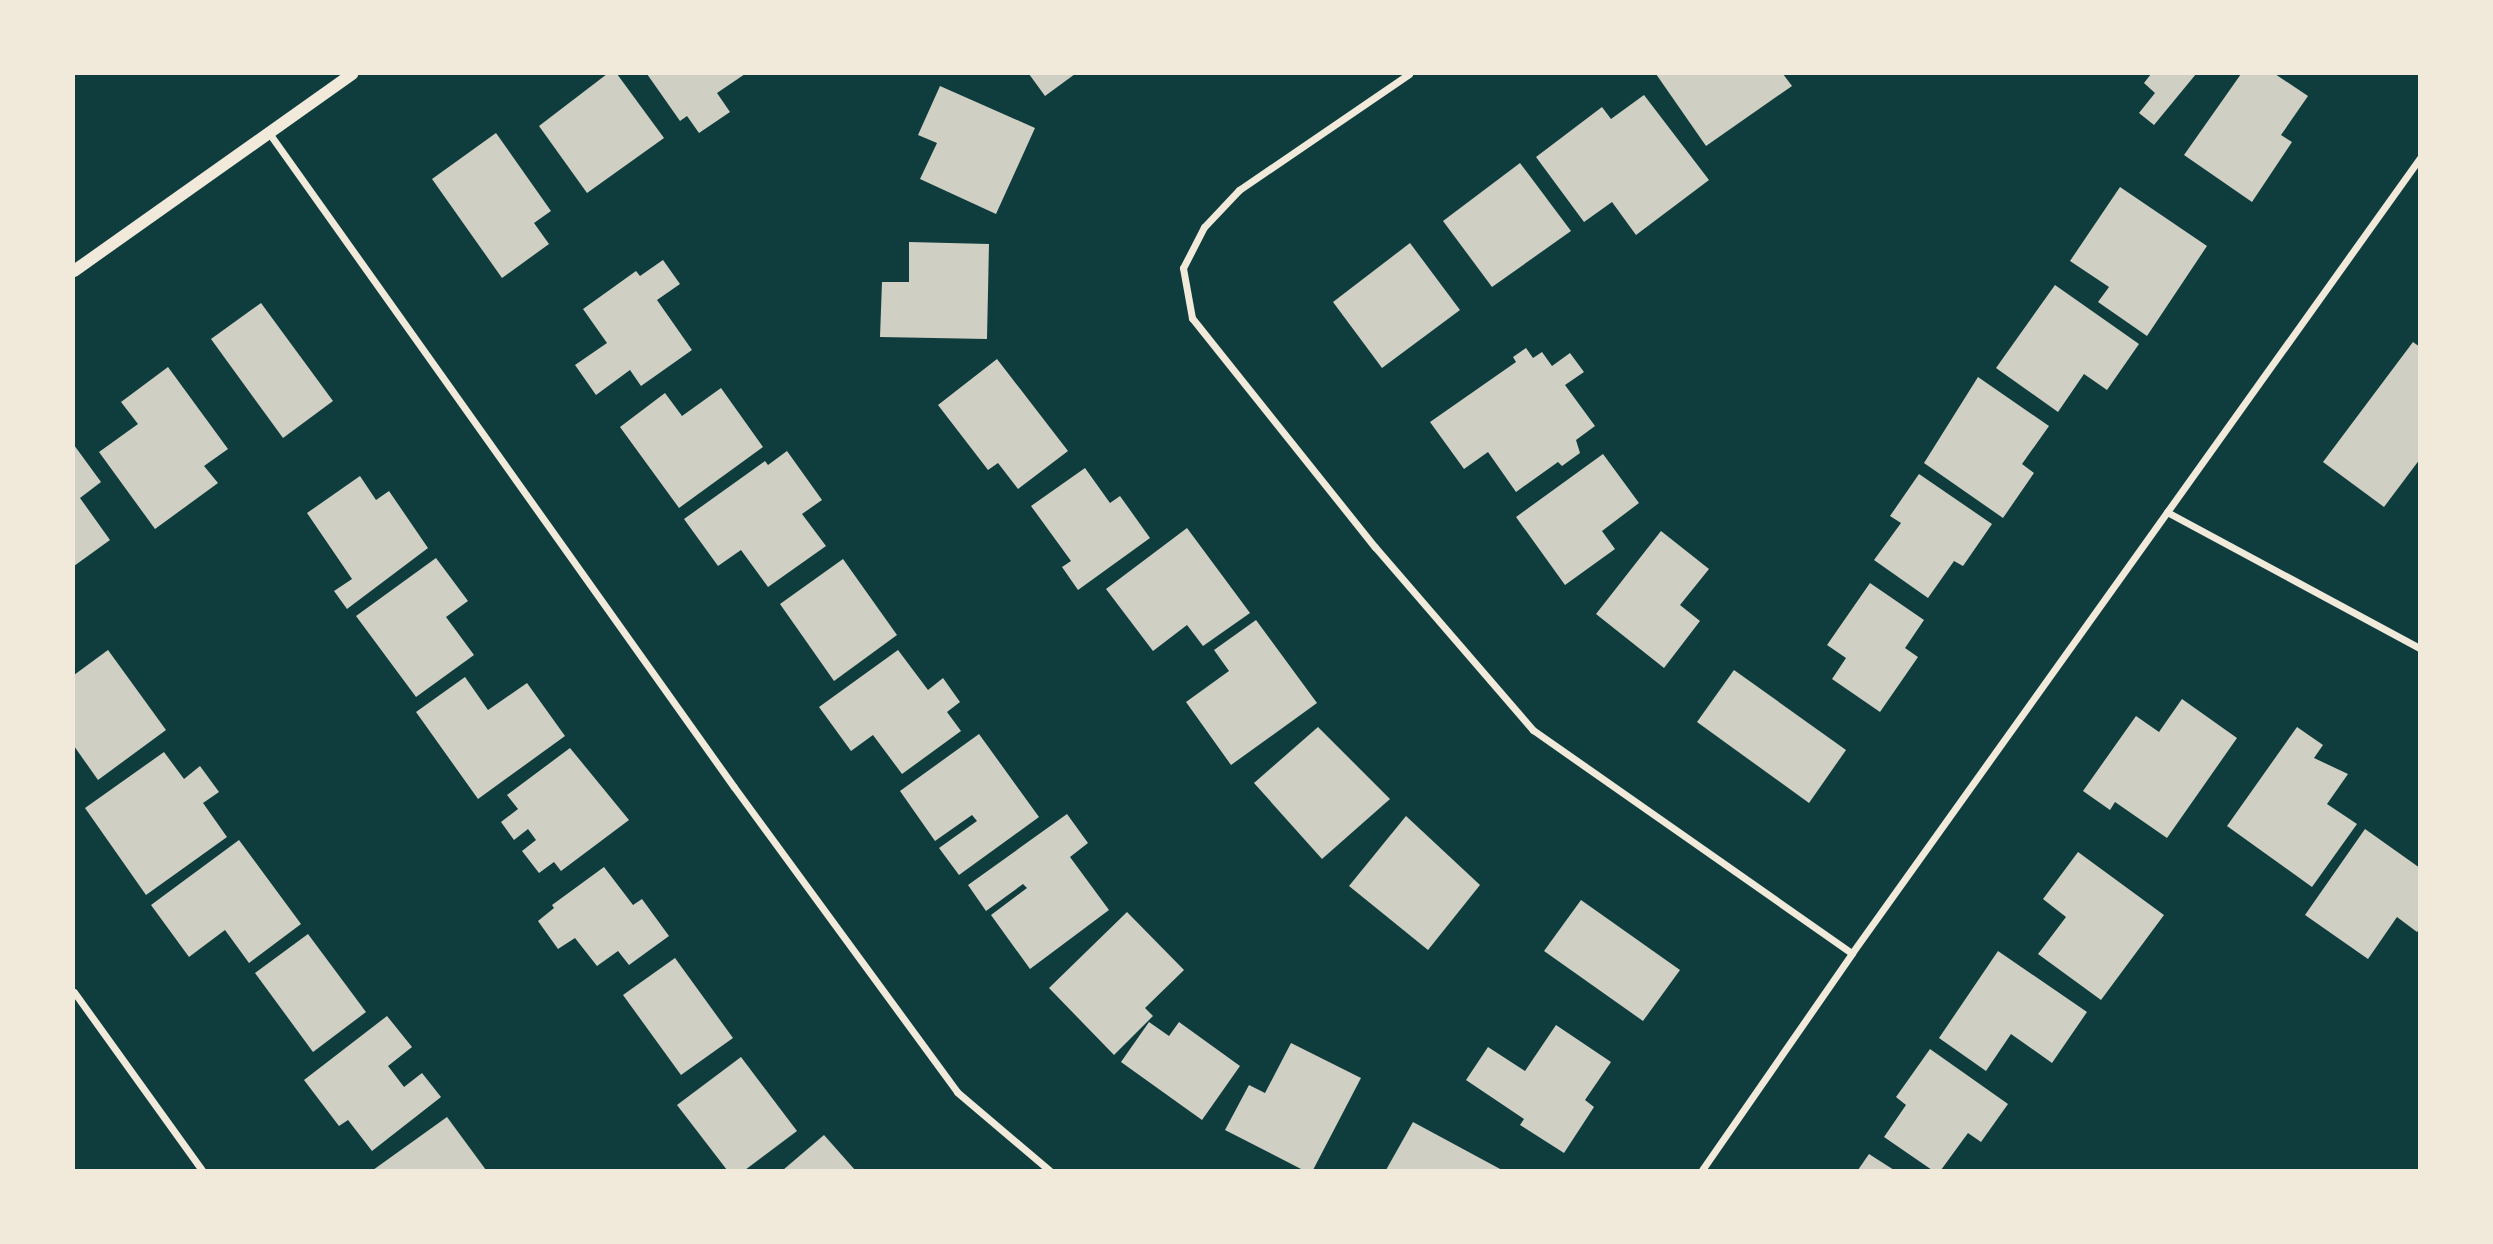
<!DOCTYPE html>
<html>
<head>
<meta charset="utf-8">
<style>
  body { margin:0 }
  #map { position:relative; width:2493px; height:1244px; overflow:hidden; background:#0f3d3e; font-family:Lato,sans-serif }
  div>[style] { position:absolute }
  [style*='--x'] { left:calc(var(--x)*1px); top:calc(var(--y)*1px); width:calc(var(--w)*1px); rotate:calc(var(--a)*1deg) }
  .building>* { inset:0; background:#cfcfc3 }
  .minor>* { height:7px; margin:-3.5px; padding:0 3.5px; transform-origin:3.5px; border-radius:3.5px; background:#f1e9da }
  .tertiary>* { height:12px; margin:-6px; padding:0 6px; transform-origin:6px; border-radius:6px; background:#f1e9da }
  span { translate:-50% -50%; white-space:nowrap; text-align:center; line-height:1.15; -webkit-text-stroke:5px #f1e9da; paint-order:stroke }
  .frame { position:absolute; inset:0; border:75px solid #f1e9da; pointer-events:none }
</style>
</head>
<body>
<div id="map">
  <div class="building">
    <div style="clip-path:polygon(607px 74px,617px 74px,664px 138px,587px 193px,539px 126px)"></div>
    <div style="clip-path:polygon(647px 74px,745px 74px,717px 93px,730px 112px,699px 133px,687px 116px,680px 121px)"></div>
    <div style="clip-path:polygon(1029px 74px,1075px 74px,1045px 96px)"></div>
    <div style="clip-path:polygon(1656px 74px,1783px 74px,1792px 86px,1706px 146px)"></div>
    <div style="clip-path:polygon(2151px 74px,2196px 74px,2154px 125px,2139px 113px,2155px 93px,2144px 83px)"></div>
    <div style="clip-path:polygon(2241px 74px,2275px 74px,2308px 96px,2281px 135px,2292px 142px,2252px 202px,2184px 155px)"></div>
    <div style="clip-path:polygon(940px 86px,1035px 128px,996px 214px,920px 179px,937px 143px,918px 135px)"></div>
    <div style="clip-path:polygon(1644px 95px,1709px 180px,1636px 235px,1612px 202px,1584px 222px,1536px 157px,1602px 107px,1611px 119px)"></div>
    <div style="clip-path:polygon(496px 133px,551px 211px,534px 223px,549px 244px,502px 278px,432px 179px)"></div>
    <div style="clip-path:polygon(1520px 163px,1571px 231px,1492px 287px,1443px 221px)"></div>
    <div style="clip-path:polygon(2120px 187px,2207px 246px,2147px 336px,2098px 302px,2109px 287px,2070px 261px)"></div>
    <div style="clip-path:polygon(909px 242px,989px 244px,987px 339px,880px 337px,882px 282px,909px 282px)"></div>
    <div style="clip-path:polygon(1410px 243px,1460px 310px,1382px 368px,1333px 302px)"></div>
    <div style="clip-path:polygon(663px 260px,680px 284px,657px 300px,692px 350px,641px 386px,630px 370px,596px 395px,575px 365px,607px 343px,583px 309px,636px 271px,640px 276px)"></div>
    <div style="clip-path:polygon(2055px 285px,2139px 344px,2107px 390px,2084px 374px,2058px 412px,1996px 368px)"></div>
    <div style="clip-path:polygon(261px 303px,333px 401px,283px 438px,211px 339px)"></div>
    <div style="clip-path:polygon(2413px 342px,2420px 347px,2420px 459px,2384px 507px,2323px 462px)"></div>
    <div style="clip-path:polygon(1526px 348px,1533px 358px,1542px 352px,1552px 366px,1570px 353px,1584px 372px,1565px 385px,1595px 426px,1576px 440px,1580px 453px,1562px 466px,1558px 462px,1516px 492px,1488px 452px,1464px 469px,1430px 422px,1516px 362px,1513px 357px)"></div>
    <div style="clip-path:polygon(997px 359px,1068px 451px,1018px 489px,998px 463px,988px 470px,938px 405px)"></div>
    <div style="clip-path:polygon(168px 367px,228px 449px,204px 466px,218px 483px,155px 529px,99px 452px,138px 424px,121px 402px)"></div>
    <div style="clip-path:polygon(1978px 377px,2049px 426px,2022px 464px,2034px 473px,2003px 518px,1924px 463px)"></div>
    <div style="clip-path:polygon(721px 388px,763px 447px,679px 508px,620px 427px,665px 393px,682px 416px)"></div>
    <div style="clip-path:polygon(74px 445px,101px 482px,80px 498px,110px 540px,74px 566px)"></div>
    <div style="clip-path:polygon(787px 451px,822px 500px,802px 514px,826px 546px,768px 587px,741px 550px,718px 566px,684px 519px,765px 461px,768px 465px)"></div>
    <div style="clip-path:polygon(1603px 454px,1639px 503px,1602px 531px,1615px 549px,1565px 585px,1516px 517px)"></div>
    <div style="clip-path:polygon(1085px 468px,1110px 503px,1120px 496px,1150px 538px,1078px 590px,1062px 567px,1071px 561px,1031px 506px)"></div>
    <div style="clip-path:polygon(1919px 474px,1992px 524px,1963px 566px,1954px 561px,1928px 598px,1874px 560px,1901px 523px,1890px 516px)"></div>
    <div style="clip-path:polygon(360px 476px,376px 500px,389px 491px,428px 548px,347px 609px,334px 591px,352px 579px,307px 513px)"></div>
    <div style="clip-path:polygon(1187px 528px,1250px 613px,1203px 646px,1187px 625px,1153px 651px,1106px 589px)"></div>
    <div style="clip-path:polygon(1661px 531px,1709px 569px,1680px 605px,1700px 621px,1664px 668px,1596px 614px)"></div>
    <div style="clip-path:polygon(436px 558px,468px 601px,446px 617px,474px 655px,416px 697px,356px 616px)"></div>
    <div style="clip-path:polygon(843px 559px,897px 635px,834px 681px,780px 604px)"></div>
    <div style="clip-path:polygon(1870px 583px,1924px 620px,1905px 648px,1918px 657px,1880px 712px,1832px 679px,1846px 658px,1827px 645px)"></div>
    <div style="clip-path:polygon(1256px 620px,1317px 703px,1231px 765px,1186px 702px,1229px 671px,1214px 650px)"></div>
    <div style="clip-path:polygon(108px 650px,166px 730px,98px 780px,74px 746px,74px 675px)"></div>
    <div style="clip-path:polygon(898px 650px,928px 690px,943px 678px,960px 702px,947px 712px,961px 731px,902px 774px,873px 735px,851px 751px,819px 707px)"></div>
    <div style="clip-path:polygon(1734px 670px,1846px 750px,1809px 803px,1697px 722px)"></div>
    <div style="clip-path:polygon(465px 677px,488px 710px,527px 683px,565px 736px,478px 799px,416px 712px)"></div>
    <div style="clip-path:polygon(2182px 699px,2237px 738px,2167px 838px,2115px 802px,2110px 810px,2083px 791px,2136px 716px,2159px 732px)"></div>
    <div style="clip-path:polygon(1318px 727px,1390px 799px,1322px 859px,1254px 783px)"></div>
    <div style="clip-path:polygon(2297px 727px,2323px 745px,2314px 758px,2348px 774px,2327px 804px,2357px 824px,2312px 887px,2227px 826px)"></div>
    <div style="clip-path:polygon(979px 734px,1039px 817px,959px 875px,939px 848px,977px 821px,972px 815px,935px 841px,900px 791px)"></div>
    <div style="clip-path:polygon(570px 748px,629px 820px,561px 871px,554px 862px,539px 873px,522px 851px,536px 840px,528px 829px,514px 840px,501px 822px,518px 809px,507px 795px)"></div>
    <div style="clip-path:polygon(164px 752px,184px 779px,200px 766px,219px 792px,203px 803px,227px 837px,146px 895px,85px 808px)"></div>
    <div style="clip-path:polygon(1067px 814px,1088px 843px,1070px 857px,1109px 910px,1030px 969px,991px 915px,1027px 888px,1023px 884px,986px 911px,968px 885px)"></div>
    <div style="clip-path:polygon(1406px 816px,1480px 885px,1428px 950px,1349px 886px)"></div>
    <div style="clip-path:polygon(2365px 829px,2420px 868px,2420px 928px,2417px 932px,2397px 917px,2368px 959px,2305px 915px)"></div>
    <div style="clip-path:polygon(239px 840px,301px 924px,249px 963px,225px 930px,189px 957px,151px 905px)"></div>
    <div style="clip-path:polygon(2078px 852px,2164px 915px,2101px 1000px,2038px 954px,2066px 917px,2043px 899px)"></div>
    <div style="clip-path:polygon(604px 867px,633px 905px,642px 899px,669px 936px,629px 965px,618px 951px,597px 966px,575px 938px,558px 949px,538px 921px,554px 908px,552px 905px)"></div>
    <div style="clip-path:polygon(1581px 900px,1680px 970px,1643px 1021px,1544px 951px)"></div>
    <div style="clip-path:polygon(1127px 912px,1184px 970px,1145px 1008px,1153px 1016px,1114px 1055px,1049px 988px)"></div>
    <div style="clip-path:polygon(308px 934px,366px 1012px,313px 1052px,255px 973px)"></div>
    <div style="clip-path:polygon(1998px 951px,2087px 1012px,2052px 1063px,2011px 1034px,1986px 1071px,1939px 1038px)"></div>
    <div style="clip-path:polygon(675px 958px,733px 1038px,681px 1075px,623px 995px)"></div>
    <div style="clip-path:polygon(387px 1016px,412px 1047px,388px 1066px,404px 1087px,422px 1073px,441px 1097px,372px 1151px,348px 1120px,339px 1126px,304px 1080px)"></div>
    <div style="clip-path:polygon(1149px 1022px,1169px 1036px,1179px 1022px,1240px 1066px,1202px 1120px,1121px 1062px)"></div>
    <div style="clip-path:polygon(1556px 1025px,1611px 1062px,1585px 1100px,1594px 1107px,1564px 1153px,1520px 1125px,1524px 1119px,1466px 1080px,1488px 1047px,1525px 1071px)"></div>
    <div style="clip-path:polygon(1291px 1043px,1361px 1078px,1313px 1170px,1303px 1170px,1225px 1130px,1249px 1085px,1265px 1093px)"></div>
    <div style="clip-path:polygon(1930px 1049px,2008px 1104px,1981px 1142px,1968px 1133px,1941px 1170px,1932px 1170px,1884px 1137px,1906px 1105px,1896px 1097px)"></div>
    <div style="clip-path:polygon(741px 1057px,797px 1131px,745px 1170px,727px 1170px,677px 1105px)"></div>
    <div style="clip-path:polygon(447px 1117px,486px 1170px,373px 1170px)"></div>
    <div style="clip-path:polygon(1413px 1122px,1502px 1170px,1386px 1170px)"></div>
    <div style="clip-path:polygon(824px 1135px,855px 1170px,783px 1170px)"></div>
    <div style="clip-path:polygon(1869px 1154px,1894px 1170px,1858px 1170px)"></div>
  </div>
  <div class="minor">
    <div style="--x:1409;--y:74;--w:206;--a:145.7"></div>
    <div style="--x:1239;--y:190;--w:51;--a:133.4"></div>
    <div style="--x:1204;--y:227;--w:46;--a:117.1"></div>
    <div style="--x:1183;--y:268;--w:51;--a:79.8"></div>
    <div style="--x:1192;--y:318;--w:293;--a:51.4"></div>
    <div style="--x:1375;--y:547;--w:242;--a:49.2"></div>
    <div style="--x:1533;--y:730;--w:389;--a:35"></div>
    <div style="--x:269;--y:133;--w:802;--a:54.59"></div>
    <div style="--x:734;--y:787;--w:378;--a:53.8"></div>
    <div style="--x:957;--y:1092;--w:121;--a:40.3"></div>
    <div style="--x:2167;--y:512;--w:287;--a:28.3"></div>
    <div style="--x:74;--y:992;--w:219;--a:54.3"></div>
    <div style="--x:1702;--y:1170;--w:264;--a:-55.3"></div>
    <div style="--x:1852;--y:953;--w:977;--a:-54.46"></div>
  </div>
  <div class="tertiary">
    <div style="--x:74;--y:271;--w:341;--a:-35.3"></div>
  </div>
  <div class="frame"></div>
</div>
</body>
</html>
